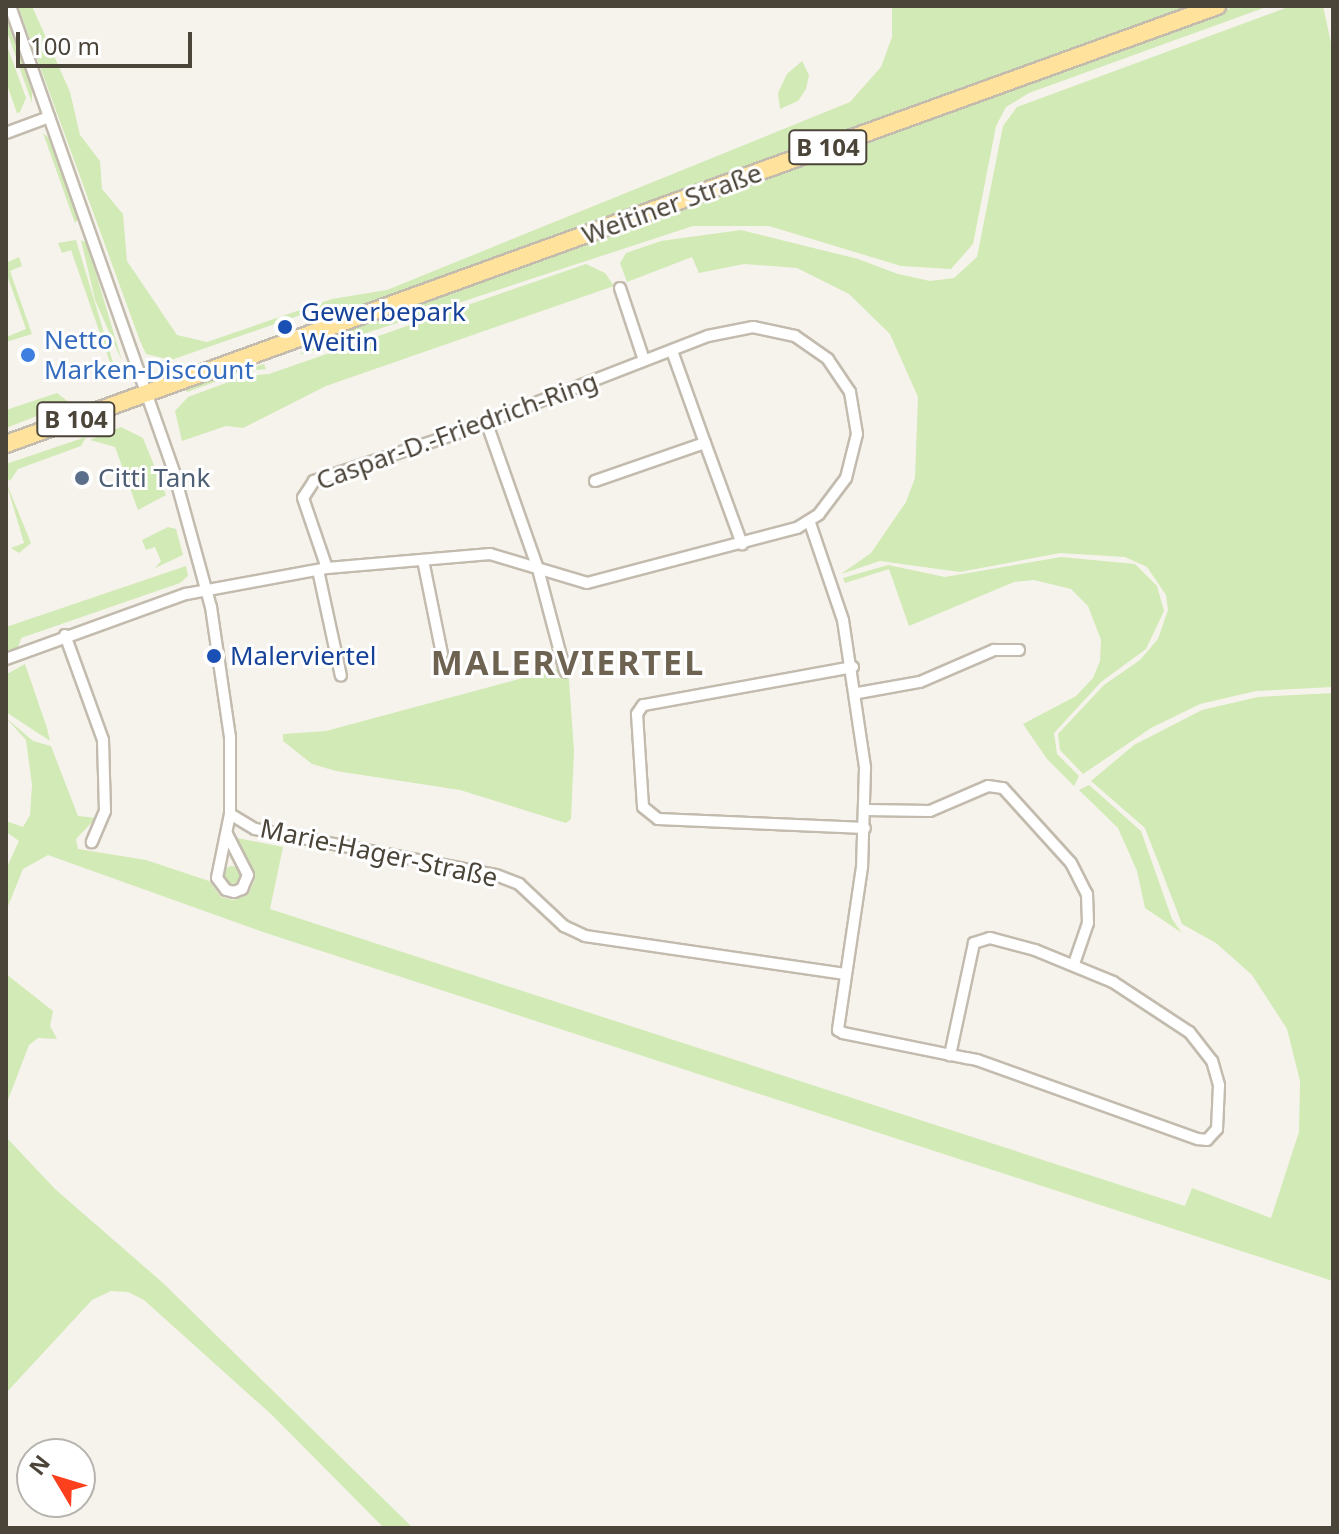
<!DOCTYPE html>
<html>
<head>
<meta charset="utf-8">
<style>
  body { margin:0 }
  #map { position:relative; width:1339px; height:1534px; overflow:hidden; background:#f6f3ec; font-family:"Noto Sans",sans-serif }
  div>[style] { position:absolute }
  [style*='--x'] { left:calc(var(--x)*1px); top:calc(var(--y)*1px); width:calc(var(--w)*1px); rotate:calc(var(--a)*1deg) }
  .green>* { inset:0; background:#d2eab5 }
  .round { border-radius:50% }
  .roads { filter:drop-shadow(2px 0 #c2bbae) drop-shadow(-2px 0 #c2bbae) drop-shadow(0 2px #c2bbae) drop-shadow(0 -2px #c2bbae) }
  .minor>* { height:10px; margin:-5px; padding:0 5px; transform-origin:5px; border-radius:5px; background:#fff }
  .primary>* { height:16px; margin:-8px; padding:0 8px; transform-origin:8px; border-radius:8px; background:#ffe39c }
  .dots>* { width:22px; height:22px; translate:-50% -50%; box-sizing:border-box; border:4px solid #fff; border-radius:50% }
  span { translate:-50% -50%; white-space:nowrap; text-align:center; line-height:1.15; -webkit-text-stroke:6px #fff; paint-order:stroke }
  .shield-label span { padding:2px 6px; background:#fff; border:2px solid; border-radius:6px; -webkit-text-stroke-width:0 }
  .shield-label { font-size:24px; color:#4b4439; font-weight:700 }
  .street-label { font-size:26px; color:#4b4439 }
  .transit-label { font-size:26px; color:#164399 }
  .left { translate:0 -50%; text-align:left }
  .shop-label { font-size:26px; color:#366cbe }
  .service-label { font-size:26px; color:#4e5e75 }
  .district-label { font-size:34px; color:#6e6250; font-weight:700; letter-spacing:2px }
  .frame { position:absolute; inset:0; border:8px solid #4b4439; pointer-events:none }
  .north { position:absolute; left:16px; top:1438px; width:80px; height:80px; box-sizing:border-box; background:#fff; border:2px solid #b7b4b0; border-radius:50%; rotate:308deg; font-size:22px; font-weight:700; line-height:32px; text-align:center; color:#4b4439 }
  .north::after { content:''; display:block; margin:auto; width:28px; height:36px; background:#fc3f1d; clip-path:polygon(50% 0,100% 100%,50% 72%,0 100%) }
  .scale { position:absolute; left:16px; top:32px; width:176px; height:36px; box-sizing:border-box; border:4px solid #4b4439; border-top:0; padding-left:10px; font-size:24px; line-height:28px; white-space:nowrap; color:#4b4439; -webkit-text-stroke:6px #fff; paint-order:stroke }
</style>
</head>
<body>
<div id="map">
  <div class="green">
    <div style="clip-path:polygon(18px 6px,32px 6px,70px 92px,80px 135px,100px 161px,102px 189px,123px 214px,127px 261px,177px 335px,207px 342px,332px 299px,387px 290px,850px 102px,881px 67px,892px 37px,892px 6px,1192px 6px,367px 306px,314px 316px,312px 311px,171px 360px,146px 354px,140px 341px)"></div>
    <div style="clip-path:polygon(1236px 6px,1269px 6px,1029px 93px,1006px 107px,996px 126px,973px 244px,951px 269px,901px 266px,769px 226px,693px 226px,299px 355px,323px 338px)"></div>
    <div style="clip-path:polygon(1291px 6px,1323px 6px,1333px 52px,1333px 687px,1256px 691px,1200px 704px,1151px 728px,1083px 774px,1060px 750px,1058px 734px,1104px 685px,1140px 660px,1158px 639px,1168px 610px,1166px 595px,1147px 567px,1125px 557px,1060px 553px,960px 572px,880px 561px,841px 574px,871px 553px,906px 502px,915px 478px,918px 397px,890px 334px,849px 294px,797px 268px,744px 264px,699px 273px,692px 257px,627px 282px,620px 263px,626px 253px,661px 241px,741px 230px,858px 259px,898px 274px,930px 281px,954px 278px,977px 257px,1003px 126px,1017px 107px)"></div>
    <div style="clip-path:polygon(6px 16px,32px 87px,32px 103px,6px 29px)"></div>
    <div style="clip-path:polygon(6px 43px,26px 98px,20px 112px,6px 118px,17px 113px,6px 82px)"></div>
    <div style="clip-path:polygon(802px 61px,809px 75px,806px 89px,798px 101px,780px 109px,778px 93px,787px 74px)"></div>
    <div style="clip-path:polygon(43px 133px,51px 140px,79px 218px,75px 223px)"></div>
    <div style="clip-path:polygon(76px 240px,114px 366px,114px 378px,104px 374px,112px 368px,71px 250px,62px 253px,58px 243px)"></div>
    <div style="clip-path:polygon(81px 240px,87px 243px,122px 361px,95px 300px)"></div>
    <div style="clip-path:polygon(19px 257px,22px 266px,10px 271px,32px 334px,6px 342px,6px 337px,26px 329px,6px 272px,6px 263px)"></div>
    <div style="clip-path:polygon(586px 264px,605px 273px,614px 286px,326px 386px,243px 428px,226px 426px,182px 441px,175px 411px,188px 397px,245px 376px,269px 374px)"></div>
    <div style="clip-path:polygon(264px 364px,266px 369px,245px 371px,187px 392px,183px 388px)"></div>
    <div style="clip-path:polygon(57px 393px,70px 403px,6px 428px,6px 410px)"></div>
    <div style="clip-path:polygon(121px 427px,143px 438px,166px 495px,138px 510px,115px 447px,90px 440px)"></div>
    <div style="clip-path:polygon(86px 437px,81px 446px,18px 469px,10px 481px,6px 478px,6px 464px)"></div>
    <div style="clip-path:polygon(6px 482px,31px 543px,19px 553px,11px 548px,24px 543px)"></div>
    <div style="clip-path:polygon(168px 527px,176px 529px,183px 555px,155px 568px,161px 561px,155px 547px,146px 550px,142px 540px)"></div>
    <div style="clip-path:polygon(1061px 557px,1135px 564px,1157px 586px,1164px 611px,1146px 649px,1101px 682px,1054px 733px,1057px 754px,1079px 776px,1074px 786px,1047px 759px,1023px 724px,1076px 696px,1093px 678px,1100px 661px,1101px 640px,1088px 606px,1071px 589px,1034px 580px,1014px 582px,909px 626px,889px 569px,845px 583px,843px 578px,888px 565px,945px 577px)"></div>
    <div style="clip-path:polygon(186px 566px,188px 576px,180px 583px,21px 638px,18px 648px,6px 653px,6px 627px)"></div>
    <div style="clip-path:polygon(25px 664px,47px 728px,50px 741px,6px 712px,7px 674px)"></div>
    <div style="clip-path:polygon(568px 666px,574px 751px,571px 819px,566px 823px,460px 790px,336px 771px,312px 764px,283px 741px,283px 734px,326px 731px)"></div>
    <div style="clip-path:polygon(1333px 693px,1333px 1281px,266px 933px,48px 855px,23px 869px,6px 911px,6px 869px,19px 841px,6px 832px,6px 821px,23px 827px,30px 815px,32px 785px,26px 740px,6px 718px,33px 741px,51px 746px,78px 816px,96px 818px,76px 839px,78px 849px,146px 860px,209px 881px,221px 897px,233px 900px,248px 895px,255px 879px,237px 838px,283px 847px,270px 909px,1185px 1206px,1192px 1188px,1271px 1218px,1299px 1132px,1300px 1081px,1287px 1029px,1252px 975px,1216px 943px,1182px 924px,1145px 828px,1091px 781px,1134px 745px,1202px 710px,1258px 697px)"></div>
    <div style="clip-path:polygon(1089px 785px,1141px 831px,1172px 919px,1182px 933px,1145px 908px,1137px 871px,1118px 828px,1079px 790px)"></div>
    <div class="round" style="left:223px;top:866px;width:18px;height:18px"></div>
    <div style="clip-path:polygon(6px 974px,53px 1011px,50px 1026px,57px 1039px,38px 1038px,29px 1045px,6px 1105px)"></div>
    <div style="clip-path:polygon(6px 1137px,55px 1189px,163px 1283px,413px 1528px,384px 1528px,272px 1415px,144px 1300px,128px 1292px,111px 1291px,92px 1300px,6px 1393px)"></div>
  </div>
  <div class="roads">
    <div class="minor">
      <div style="--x:10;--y:6;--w:495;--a:70.6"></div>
      <div style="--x:174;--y:473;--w:139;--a:74.6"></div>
      <div style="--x:211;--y:607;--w:131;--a:81.7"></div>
      <div style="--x:230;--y:737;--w:77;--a:90"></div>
      <div style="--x:230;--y:814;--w:65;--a:101.5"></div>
      <div style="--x:217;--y:878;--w:15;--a:53"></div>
      <div style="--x:226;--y:890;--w:8;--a:14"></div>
      <div style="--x:234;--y:892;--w:9;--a:-21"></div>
      <div style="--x:242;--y:889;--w:15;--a:-67"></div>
      <div style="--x:248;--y:875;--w:46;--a:-117.1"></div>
      <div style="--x:6;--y:133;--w:46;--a:-20.4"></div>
      <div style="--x:620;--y:288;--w:76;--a:71.6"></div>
      <div style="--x:672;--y:351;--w:98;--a:70.3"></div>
      <div style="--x:486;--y:421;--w:157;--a:70.6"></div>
      <div style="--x:538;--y:569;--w:106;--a:75.2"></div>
      <div style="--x:595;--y:481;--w:116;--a:-19.1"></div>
      <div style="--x:705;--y:443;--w:108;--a:69.9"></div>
      <div style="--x:810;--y:523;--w:102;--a:71.2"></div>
      <div style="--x:843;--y:620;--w:150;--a:81.5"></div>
      <div style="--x:865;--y:768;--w:99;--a:91.7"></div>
      <div style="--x:862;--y:867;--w:165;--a:98.4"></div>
      <div style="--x:838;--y:1030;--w:6;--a:31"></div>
      <div style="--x:843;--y:1033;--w:126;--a:11.5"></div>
      <div style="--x:966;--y:1058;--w:11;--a:10"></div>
      <div style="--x:977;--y:1060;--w:235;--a:19.7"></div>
      <div style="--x:1198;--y:1139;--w:9;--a:6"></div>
      <div style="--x:1207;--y:1140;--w:15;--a:-48"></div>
      <div style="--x:1217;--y:1129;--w:44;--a:-87.4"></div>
      <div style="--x:1219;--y:1085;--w:25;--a:-106"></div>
      <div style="--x:1212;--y:1061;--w:37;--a:-128"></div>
      <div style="--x:1189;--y:1032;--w:91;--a:-146.7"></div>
      <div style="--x:1113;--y:982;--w:84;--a:-157.7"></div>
      <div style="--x:1035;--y:950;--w:47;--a:-165.1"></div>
      <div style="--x:990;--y:938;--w:17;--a:163"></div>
      <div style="--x:974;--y:943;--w:115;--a:102.1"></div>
      <div style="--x:423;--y:560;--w:96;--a:78.6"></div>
      <div style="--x:318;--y:570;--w:108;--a:77.8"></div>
      <div style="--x:65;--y:635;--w:112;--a:70.1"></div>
      <div style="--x:103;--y:740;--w:71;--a:88.4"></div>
      <div style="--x:105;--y:811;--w:34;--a:113"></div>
      <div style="--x:6;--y:659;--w:191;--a:-19.9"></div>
      <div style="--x:186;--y:594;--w:143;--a:-10.4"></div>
      <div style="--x:327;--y:568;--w:164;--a:-4.9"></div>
      <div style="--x:490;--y:554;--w:101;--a:16.6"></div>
      <div style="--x:587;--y:583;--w:217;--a:-14.7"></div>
      <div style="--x:797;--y:528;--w:26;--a:-32"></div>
      <div style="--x:819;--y:514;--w:45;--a:-53.1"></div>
      <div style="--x:846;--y:478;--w:45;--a:-76"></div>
      <div style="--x:857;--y:434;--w:43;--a:-99.5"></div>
      <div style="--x:850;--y:392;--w:40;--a:-124"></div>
      <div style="--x:828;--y:359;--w:40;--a:-145.1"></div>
      <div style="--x:795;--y:336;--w:43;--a:-167.9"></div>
      <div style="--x:753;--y:327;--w:46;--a:168.7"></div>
      <div style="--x:708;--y:336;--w:271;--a:158.8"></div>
      <div style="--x:455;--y:434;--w:149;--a:161.6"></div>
      <div style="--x:314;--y:481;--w:20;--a:123"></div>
      <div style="--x:303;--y:498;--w:74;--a:71.1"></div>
      <div style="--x:853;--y:667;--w:213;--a:169.7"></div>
      <div style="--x:643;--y:705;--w:11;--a:124"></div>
      <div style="--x:637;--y:714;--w:93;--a:86.3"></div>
      <div style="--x:643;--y:807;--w:19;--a:39"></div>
      <div style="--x:658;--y:819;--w:207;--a:2.5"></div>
      <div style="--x:858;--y:693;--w:63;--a:-10.1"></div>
      <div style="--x:920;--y:682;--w:81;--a:-23.4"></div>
      <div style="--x:994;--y:650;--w:25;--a:0"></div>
      <div style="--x:866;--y:810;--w:64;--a:0.9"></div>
      <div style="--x:930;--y:811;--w:63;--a:-23.3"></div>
      <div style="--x:988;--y:786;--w:15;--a:8"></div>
      <div style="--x:1003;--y:788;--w:101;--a:47.8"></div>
      <div style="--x:1071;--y:863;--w:35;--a:63"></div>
      <div style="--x:1087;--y:894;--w:29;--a:88"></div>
      <div style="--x:1088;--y:923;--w:43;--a:108.9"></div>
      <div style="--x:230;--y:814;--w:29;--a:31"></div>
      <div style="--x:255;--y:829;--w:245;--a:10.8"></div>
      <div style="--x:496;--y:875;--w:25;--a:21"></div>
      <div style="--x:519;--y:884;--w:62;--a:43"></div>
      <div style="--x:564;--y:926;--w:23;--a:25"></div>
      <div style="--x:585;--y:936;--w:263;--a:8.3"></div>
    </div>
    <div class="primary">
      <div style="--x:6;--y:444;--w:1288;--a:-19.88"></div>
    </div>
  </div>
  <div class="dots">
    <div style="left:285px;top:327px;background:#1a4fb4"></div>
    <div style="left:28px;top:355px;background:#3f7fe0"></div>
    <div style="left:82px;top:478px;background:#5c6f8a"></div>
    <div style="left:214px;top:656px;background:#1a4fb4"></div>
  </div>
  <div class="shield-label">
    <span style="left:828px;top:147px">B 104</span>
    <span style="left:76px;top:419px">B 104</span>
  </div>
  <div class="street-label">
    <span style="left:672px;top:204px;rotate:-20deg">Weitiner Straße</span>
    <span style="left:457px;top:431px;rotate:-20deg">Caspar-D.-Friedrich-Ring</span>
    <span style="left:379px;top:853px;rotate:12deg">Marie-Hager-Straße</span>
  </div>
  <div class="transit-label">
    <span class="left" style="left:301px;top:327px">Gewerbepark<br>Weitin</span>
    <span class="left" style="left:230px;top:656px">Malerviertel</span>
  </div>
  <div class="shop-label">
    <span class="left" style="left:44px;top:355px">Netto<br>Marken-Discount</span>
  </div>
  <div class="service-label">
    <span class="left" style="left:98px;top:478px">Citti Tank</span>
  </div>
  <div class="district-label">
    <span style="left:568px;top:663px">MALERVIERTEL</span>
  </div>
  <div class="frame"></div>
  <div class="north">N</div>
  <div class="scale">100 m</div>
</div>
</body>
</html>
